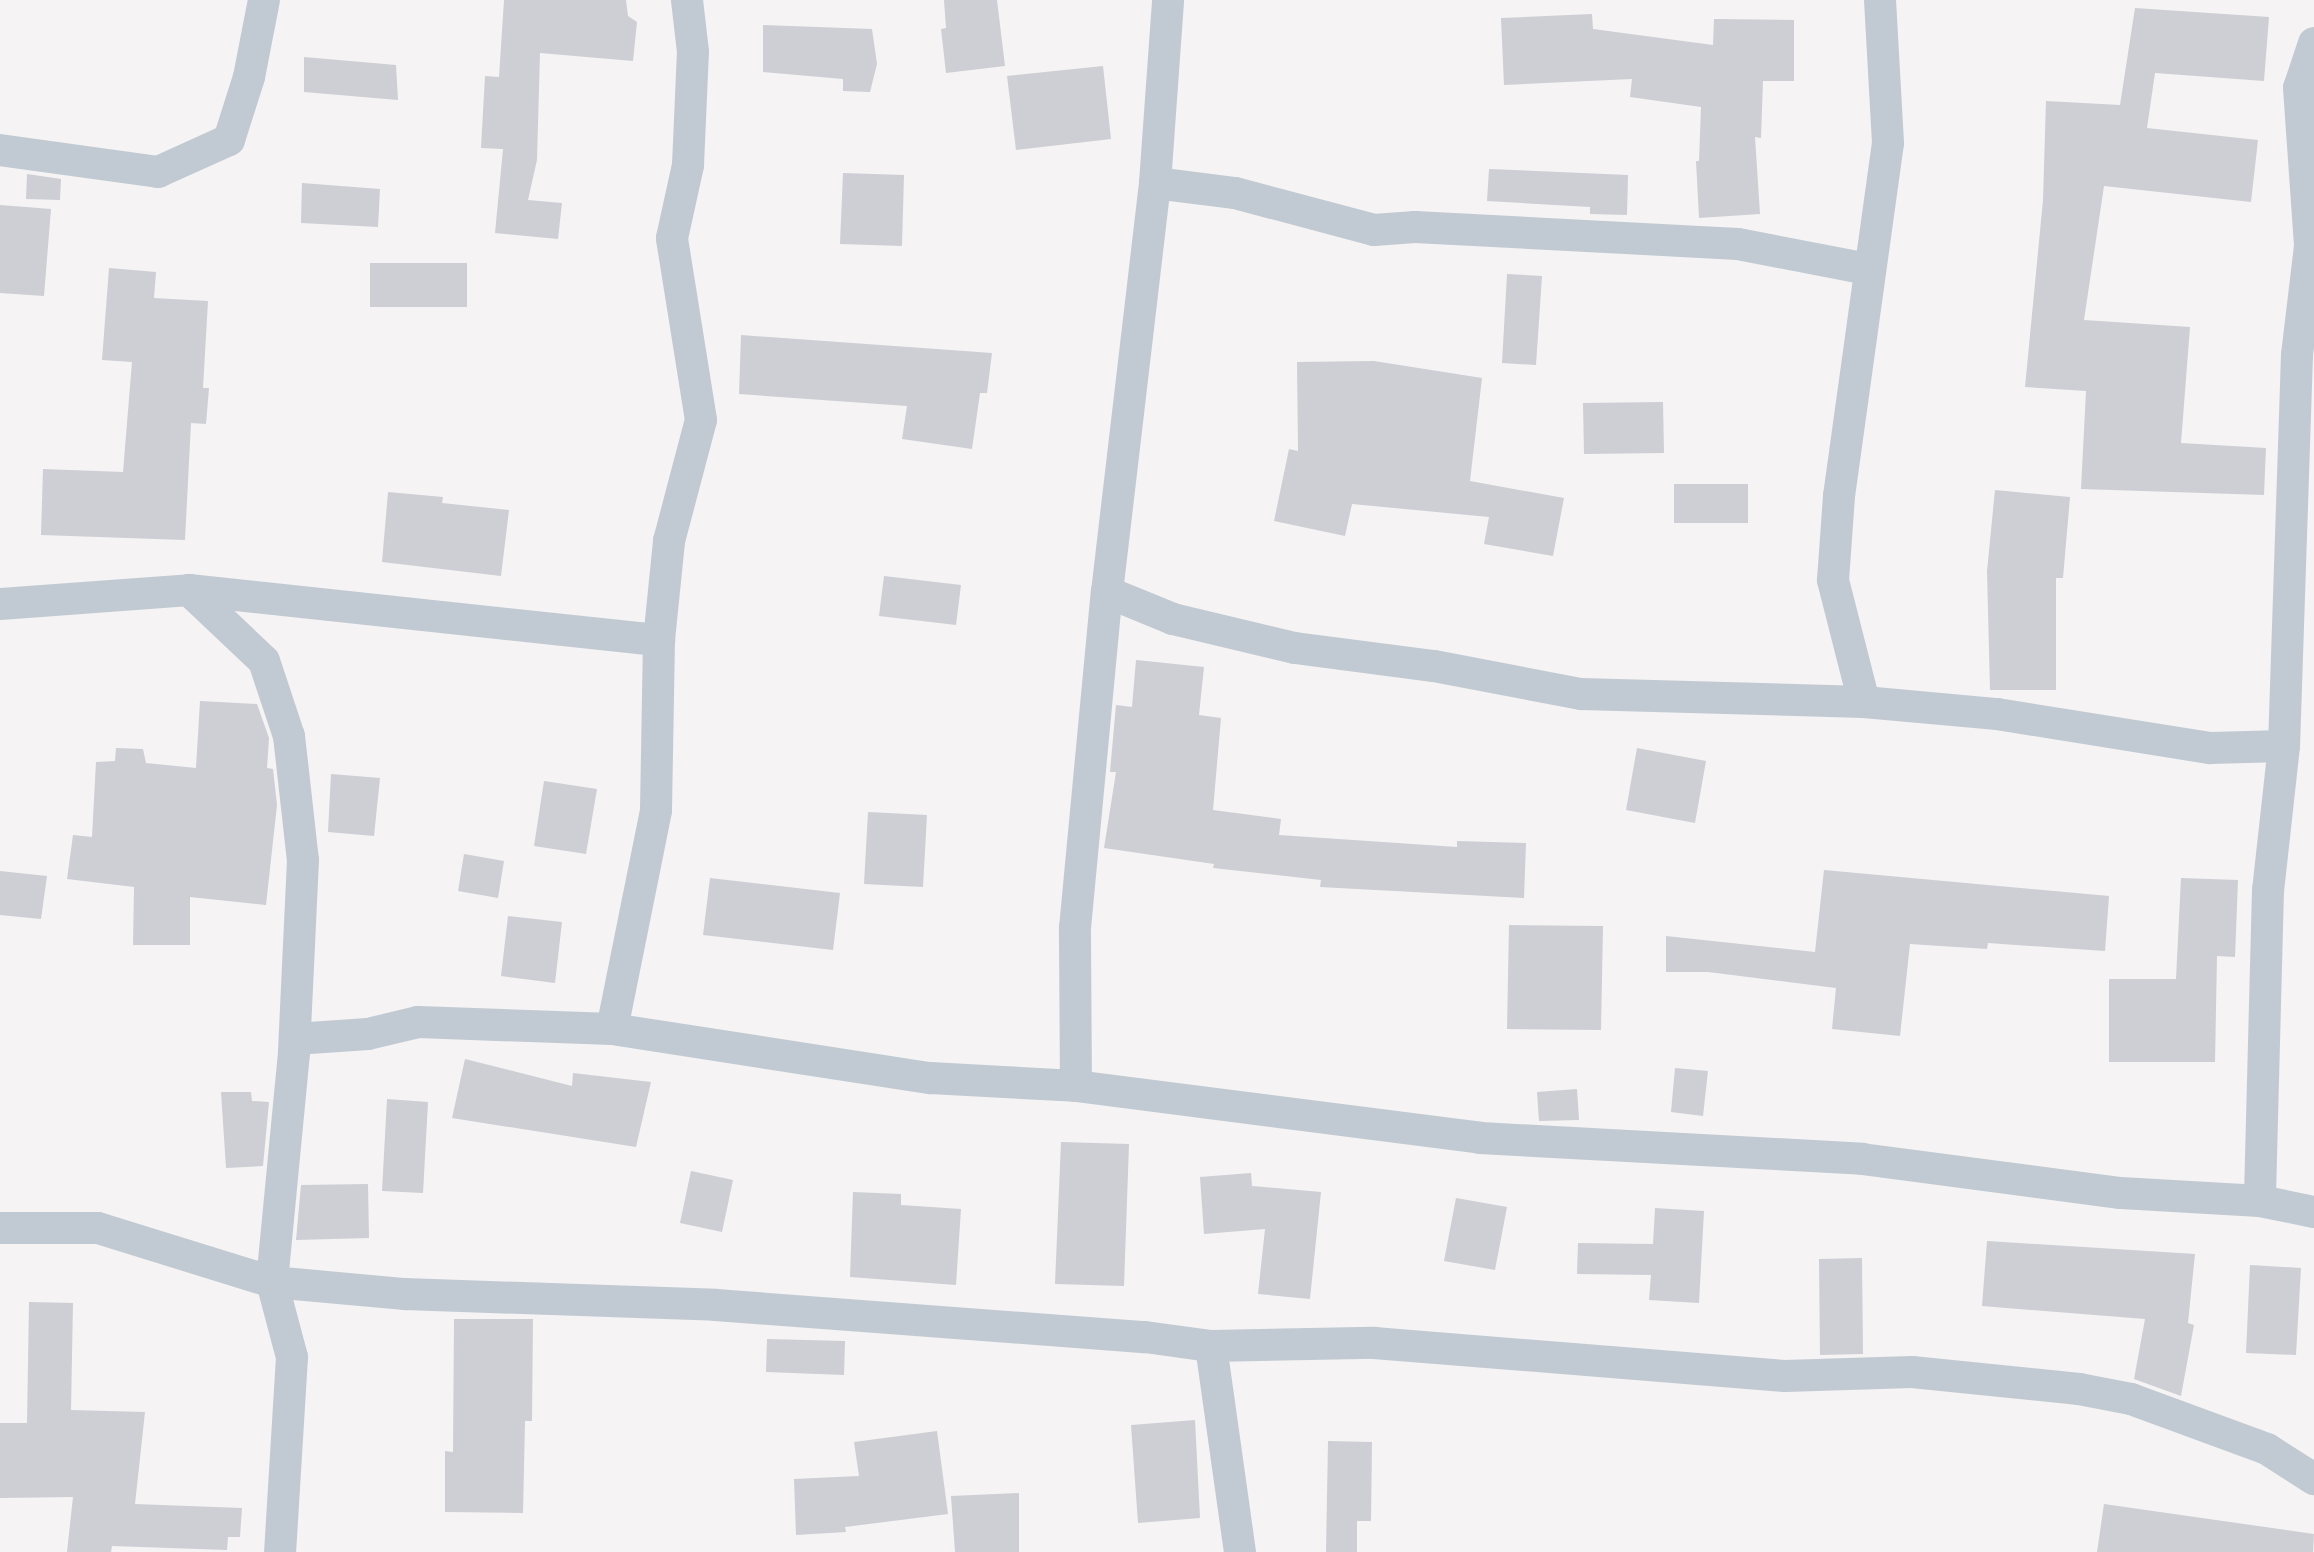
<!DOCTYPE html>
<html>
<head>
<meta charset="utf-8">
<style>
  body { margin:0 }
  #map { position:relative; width:2314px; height:1552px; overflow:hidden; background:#f5f3f3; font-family:"Golos Text",sans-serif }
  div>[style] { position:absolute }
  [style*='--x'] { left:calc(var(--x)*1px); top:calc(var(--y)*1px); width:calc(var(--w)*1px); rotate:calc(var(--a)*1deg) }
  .building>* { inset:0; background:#cdcfd5 }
  .street>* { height:32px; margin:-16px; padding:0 16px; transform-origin:16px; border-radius:16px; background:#c1cad2 }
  span { translate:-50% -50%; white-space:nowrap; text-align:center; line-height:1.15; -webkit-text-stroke:10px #fff; paint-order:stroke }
</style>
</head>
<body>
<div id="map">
  <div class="building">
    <div style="clip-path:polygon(504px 0,626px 0,628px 16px,637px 22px,633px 61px,540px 53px,537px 160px,528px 200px,562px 203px,558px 239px,495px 233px,503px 149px,481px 148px,485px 76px,499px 77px)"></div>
    <div style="clip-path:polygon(944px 0,997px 0,1005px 66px,946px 73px,941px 29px,946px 28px)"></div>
    <div style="clip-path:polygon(2135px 8px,2269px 17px,2264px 81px,2155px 73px,2147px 128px,2258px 140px,2251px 202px,2104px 186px,2084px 320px,2190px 327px,2181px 443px,2266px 448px,2264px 495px,2081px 489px,2086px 391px,2025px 387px,2043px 200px,2046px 101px,2120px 105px)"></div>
    <div style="clip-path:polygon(1592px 14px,1593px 29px,1713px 45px,1714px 19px,1794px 20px,1794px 81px,1763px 81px,1761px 138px,1755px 137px,1760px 214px,1699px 218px,1696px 161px,1699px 161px,1701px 107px,1630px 97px,1632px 79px,1504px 85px,1501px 18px)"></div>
    <div style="clip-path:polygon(763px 25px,872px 29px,877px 64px,870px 92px,843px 91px,843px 79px,763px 72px)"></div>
    <div style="clip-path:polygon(304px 57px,396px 65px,398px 100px,304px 92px)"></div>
    <div style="clip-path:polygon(1103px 66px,1111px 139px,1016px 150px,1007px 76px)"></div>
    <div style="clip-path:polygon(1489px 169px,1628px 175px,1627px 215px,1590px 214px,1590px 207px,1487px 201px)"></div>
    <div style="clip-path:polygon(843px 173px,904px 175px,902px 246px,840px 244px)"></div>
    <div style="clip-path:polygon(27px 174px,61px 179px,60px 200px,26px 199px)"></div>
    <div style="clip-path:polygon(302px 183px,380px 189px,378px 227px,301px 223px)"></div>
    <div style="clip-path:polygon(0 205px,51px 209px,44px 296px,0 293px)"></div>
    <div style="clip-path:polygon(370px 263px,467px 263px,467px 307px,370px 307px)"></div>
    <div style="clip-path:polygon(109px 268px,156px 272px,154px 298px,208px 301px,203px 388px,209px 388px,206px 424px,191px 423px,185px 540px,41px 535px,43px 469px,123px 472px,132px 362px,102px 360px)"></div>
    <div style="clip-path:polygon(1507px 274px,1542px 276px,1536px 365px,1502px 363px)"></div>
    <div style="clip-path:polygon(741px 335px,992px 353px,987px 393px,980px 393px,972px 449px,902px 439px,907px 406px,739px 394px)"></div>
    <div style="clip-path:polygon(1374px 361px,1482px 378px,1470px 481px,1564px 498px,1553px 556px,1484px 544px,1489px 517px,1352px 504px,1345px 536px,1274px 521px,1289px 449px,1298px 451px,1297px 362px)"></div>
    <div style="clip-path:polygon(1663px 402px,1664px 453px,1584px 454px,1583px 403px)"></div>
    <div style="clip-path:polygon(1674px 484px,1748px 484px,1748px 523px,1674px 523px)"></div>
    <div style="clip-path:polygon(1995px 490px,2070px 497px,2063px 578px,2056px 578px,2056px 690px,1990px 690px,1987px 571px)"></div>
    <div style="clip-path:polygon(388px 492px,443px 497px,442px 503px,509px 510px,501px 576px,382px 562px)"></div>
    <div style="clip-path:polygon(884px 576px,961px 585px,956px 625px,879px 616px)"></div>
    <div style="clip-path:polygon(1136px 660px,1204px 667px,1199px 715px,1221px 718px,1213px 810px,1281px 819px,1279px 835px,1457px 847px,1457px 841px,1526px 843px,1524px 898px,1320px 887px,1321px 880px,1213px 868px,1214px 864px,1104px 848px,1116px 772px,1110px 772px,1116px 705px,1132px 707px)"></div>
    <div style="clip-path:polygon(200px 701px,257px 704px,269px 738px,267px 768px,273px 769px,277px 805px,266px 905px,190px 897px,190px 945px,133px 945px,134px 887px,67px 879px,73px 835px,92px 837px,96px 762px,115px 761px,116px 748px,143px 749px,146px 763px,196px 768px)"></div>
    <div style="clip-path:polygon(1637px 748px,1706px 761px,1695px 823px,1626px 810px)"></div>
    <div style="clip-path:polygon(331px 774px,380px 778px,374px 836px,328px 832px)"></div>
    <div style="clip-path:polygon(544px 781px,597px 789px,586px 854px,534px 846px)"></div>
    <div style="clip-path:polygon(868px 812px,927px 815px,923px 887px,864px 884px)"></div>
    <div style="clip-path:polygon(464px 854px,504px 861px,498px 898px,458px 891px)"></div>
    <div style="clip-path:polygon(1824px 870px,2109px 896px,2105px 951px,1988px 943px,1987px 949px,1910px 944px,1900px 1036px,1832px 1029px,1836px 988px,1708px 972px,1666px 972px,1666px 936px,1815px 952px)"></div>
    <div style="clip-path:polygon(0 871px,47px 876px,41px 919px,0 915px)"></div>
    <div style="clip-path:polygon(710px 878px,840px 893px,833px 950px,703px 935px)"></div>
    <div style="clip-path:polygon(2181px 878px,2238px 880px,2235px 957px,2217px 956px,2215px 1062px,2109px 1062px,2109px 979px,2176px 979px)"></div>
    <div style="clip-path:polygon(508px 916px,562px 922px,555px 983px,501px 976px)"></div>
    <div style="clip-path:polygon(1509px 925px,1603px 926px,1601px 1030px,1507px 1029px)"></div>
    <div style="clip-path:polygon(465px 1059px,572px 1086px,573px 1073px,651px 1082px,636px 1147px,452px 1118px)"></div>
    <div style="clip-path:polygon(1675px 1068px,1708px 1071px,1703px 1116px,1671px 1112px)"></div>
    <div style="clip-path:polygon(1577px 1089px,1579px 1120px,1539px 1121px,1537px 1092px)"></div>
    <div style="clip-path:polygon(221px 1092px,251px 1092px,252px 1101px,269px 1102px,263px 1166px,226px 1168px)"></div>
    <div style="clip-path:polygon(387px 1099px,428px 1102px,423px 1193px,382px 1191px)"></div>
    <div style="clip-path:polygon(1061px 1142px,1129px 1144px,1124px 1286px,1055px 1284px)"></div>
    <div style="clip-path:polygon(691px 1171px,733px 1180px,722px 1232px,680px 1223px)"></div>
    <div style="clip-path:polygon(1251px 1173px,1252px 1186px,1321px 1192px,1310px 1299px,1258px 1294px,1265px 1229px,1204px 1234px,1200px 1177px)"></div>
    <div style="clip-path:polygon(368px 1184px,369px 1238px,296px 1240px,301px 1185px)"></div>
    <div style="clip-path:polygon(853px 1192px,901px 1194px,901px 1205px,961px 1209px,956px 1285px,850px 1277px)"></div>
    <div style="clip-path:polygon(1456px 1198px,1507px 1207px,1495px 1270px,1444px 1261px)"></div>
    <div style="clip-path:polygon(1655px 1208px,1704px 1211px,1699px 1303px,1649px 1300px,1651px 1275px,1577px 1274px,1578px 1243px,1653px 1244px)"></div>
    <div style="clip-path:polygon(1987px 1241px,2195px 1254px,2188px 1323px,2194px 1325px,2181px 1396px,2134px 1379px,2145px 1319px,1982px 1306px)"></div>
    <div style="clip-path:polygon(1862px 1258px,1863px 1354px,1820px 1355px,1819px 1259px)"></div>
    <div style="clip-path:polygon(2250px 1265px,2301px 1268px,2296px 1355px,2246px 1353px)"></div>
    <div style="clip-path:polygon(29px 1302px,73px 1303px,71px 1410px,145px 1412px,135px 1504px,242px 1508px,240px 1537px,228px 1537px,227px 1550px,112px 1546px,111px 1552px,67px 1552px,73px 1497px,0 1498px,0 1423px,27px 1423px)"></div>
    <div style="clip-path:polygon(454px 1319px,533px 1319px,532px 1421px,525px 1421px,523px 1513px,445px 1512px,445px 1451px,453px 1452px)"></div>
    <div style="clip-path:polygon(767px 1339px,845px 1341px,844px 1375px,766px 1372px)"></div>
    <div style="clip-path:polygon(1195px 1420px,1200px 1518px,1138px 1523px,1131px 1425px)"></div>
    <div style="clip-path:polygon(937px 1431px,948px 1514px,845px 1527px,846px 1532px,796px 1535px,794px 1479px,859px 1476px,854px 1442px)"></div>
    <div style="clip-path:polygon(1328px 1441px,1372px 1442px,1371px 1521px,1357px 1521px,1357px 1552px,1326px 1552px)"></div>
    <div style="clip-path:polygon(1019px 1493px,1019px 1552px,955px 1552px,951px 1496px)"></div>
    <div style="clip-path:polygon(2104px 1504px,2314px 1534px,2313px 1552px,2097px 1552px)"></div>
  </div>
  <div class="street">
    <div style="--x:2314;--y:43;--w:47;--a:108.4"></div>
    <div style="--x:2299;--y:88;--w:158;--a:86"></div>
    <div style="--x:2310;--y:246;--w:110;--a:96.8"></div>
    <div style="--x:2297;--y:355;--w:391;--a:91.9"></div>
    <div style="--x:2284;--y:746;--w:145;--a:96.3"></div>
    <div style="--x:2268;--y:890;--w:311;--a:91.5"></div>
    <div style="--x:2260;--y:1201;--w:55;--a:11.5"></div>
    <div style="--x:0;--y:150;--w:160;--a:7.9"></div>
    <div style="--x:158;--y:172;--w:78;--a:-24.3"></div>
    <div style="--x:229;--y:140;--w:66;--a:-72.4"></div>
    <div style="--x:249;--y:77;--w:78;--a:-79"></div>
    <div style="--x:1155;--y:183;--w:81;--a:7.1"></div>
    <div style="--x:1235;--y:193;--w:144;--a:14.9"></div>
    <div style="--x:1374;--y:230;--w:41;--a:-4.2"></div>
    <div style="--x:1415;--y:227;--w:323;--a:3"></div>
    <div style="--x:1738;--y:244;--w:132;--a:10.9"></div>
    <div style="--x:189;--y:590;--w:103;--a:43.4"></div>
    <div style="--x:264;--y:661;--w:79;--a:71.6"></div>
    <div style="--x:289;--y:736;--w:125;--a:83.6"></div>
    <div style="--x:303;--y:860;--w:193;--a:92.7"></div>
    <div style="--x:294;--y:1053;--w:230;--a:95.5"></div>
    <div style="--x:272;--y:1282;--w:78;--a:75.1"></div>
    <div style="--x:292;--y:1357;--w:195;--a:93.5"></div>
    <div style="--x:1107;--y:592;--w:71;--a:22.2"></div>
    <div style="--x:1173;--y:619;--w:125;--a:13.4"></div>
    <div style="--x:1295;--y:648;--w:140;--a:7.4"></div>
    <div style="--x:1434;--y:666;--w:150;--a:10.8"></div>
    <div style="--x:1581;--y:694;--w:283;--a:1.6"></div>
    <div style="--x:1864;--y:702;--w:134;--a:5.2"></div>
    <div style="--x:1997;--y:714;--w:216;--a:9.1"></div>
    <div style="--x:2210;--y:748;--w:74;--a:-1.5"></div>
    <div style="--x:0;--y:604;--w:190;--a:-4.2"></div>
    <div style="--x:189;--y:590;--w:473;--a:6.1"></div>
    <div style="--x:1864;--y:702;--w:126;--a:-104.3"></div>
    <div style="--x:1833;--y:580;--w:84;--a:-85.9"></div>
    <div style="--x:1839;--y:496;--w:356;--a:-82.1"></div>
    <div style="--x:1888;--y:143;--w:143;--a:-93.2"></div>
    <div style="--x:612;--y:1029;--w:223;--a:-78.6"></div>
    <div style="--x:656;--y:810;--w:170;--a:-89"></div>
    <div style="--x:659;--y:640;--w:100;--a:-84.2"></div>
    <div style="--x:669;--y:541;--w:125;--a:-75.2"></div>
    <div style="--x:701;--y:420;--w:184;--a:-99.1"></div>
    <div style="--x:672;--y:238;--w:75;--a:-77.6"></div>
    <div style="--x:688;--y:165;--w:113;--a:-87.5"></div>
    <div style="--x:693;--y:52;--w:52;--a:-96.6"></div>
    <div style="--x:295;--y:1039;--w:73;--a:-3.9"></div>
    <div style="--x:368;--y:1034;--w:51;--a:-13.5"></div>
    <div style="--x:418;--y:1022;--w:194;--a:2.1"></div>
    <div style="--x:612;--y:1029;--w:322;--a:8.8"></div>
    <div style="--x:930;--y:1078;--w:146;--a:3.1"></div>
    <div style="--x:1076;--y:1086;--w:407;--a:7.3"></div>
    <div style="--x:1480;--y:1138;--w:383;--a:3.1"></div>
    <div style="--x:1862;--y:1159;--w:261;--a:7.5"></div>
    <div style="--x:2121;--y:1193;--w:139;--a:3.3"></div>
    <div style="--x:1076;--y:1086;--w:158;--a:-90.4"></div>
    <div style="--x:1075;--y:928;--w:338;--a:-84.6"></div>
    <div style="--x:1107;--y:592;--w:412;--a:-83.3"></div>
    <div style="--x:1155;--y:183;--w:183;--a:-85.9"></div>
    <div style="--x:0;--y:1228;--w:98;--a:0"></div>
    <div style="--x:98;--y:1228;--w:182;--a:17.2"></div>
    <div style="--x:272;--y:1282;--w:134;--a:5.2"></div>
    <div style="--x:405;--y:1294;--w:311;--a:2"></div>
    <div style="--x:716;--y:1305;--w:430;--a:4.3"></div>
    <div style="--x:1145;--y:1337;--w:67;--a:7.8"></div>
    <div style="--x:1211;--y:1346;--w:163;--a:-1.1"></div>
    <div style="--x:1374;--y:1343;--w:412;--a:4.6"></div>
    <div style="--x:1785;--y:1376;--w:127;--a:-1.8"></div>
    <div style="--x:1912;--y:1372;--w:168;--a:5.8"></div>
    <div style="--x:2079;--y:1389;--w:53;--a:10.9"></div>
    <div style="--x:2131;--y:1399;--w:145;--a:20.2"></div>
    <div style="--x:2267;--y:1449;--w:56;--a:32.6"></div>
    <div style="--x:1211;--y:1346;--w:208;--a:82"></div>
  </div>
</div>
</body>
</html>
